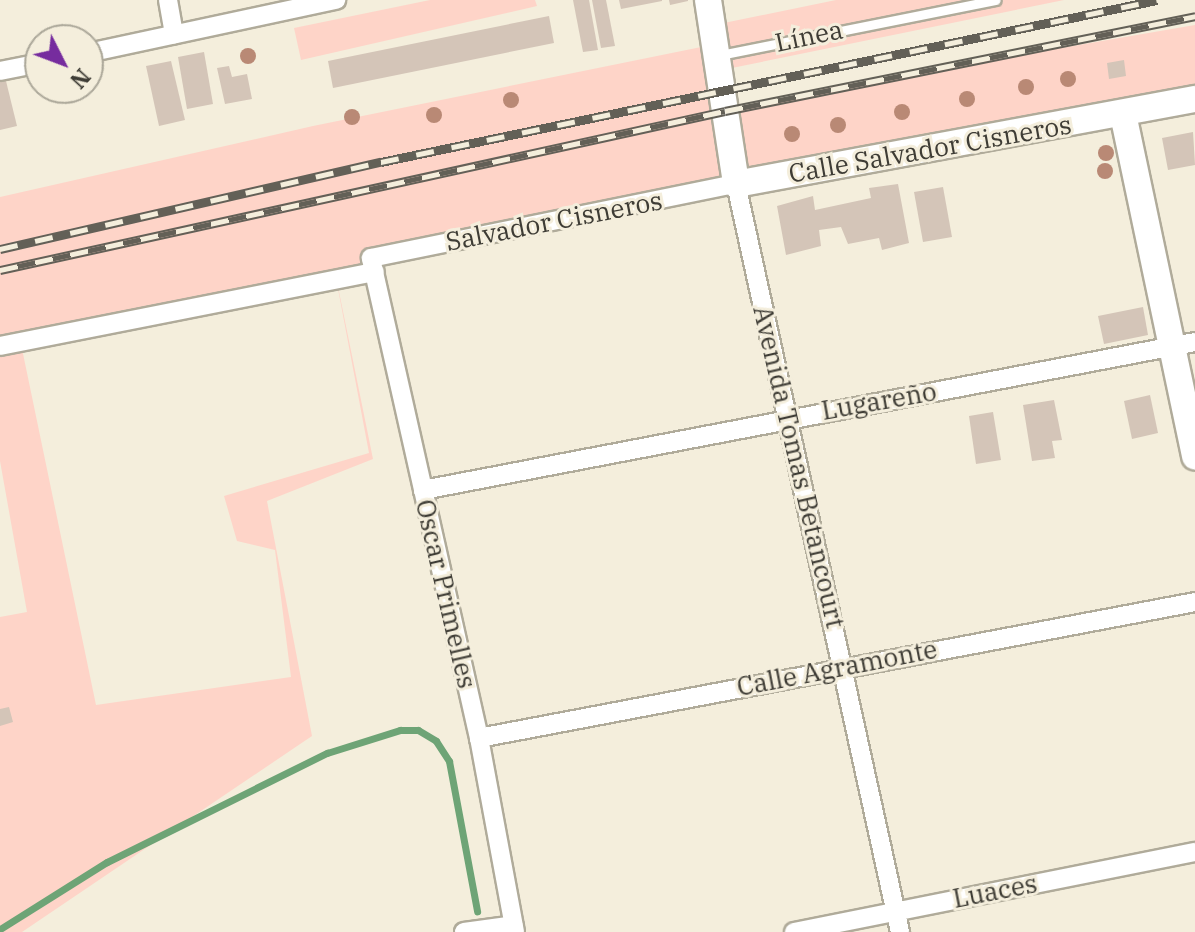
<!DOCTYPE html>
<html>
<head>
<meta charset="utf-8">
<style>
  body { margin:0 }
  #map { position:relative; width:1195px; height:932px; overflow:hidden; background:#f4eedc; font-family:"IBM Plex Serif",serif }
  div>[style] { position:absolute }
  [style*='--x'] { left:calc(var(--x)*1px); top:calc(var(--y)*1px); width:calc(var(--w)*1px); rotate:calc(var(--a)*1deg) }
  .green>* { inset:0; background:#fed4c8 }
  .stream>* { height:7px; margin:-3.5px; padding:0 3.5px; transform-origin:3.5px; border-radius:3.5px; background:#6ea476 }
  .building>* { inset:0; background:#d4c5b8 }
  .roads { filter:drop-shadow(2px 0 #b0ab9a) drop-shadow(-2px 0 #b0ab9a) drop-shadow(0 2px #b0ab9a) drop-shadow(0 -2px #b0ab9a) }
  .lane>* { height:9px; margin:-4.5px; padding:0 4.5px; transform-origin:4.5px; border-radius:4.5px; background:#fff }
  .street>* { height:18px; margin:-9px; padding:0 9px; transform-origin:9px; border-radius:9px; background:#fff }
  .secondary>* { height:26px; margin:-13px; padding:0 13px; transform-origin:13px; border-radius:13px; background:#fff }
  .rail>* { height:9px; margin-top:-4.5px; transform-origin:0; background:repeating-linear-gradient(90deg,#f4eedc 0 18px,#636057 0 36px); box-sizing:border-box; border-block:2px solid #636057 }
  .trees>* { width:16px; height:16px; margin:-8px; border-radius:50%; background:#b98975 }
  span { translate:-50% -50%; white-space:nowrap; text-align:center; line-height:1.15; -webkit-text-stroke:6px #f4eedc; paint-order:stroke }
  .street-label { font-size:26px; color:#3e3c35 }
  .north { position:absolute; left:24px; top:24px; width:80px; height:80px; box-sizing:border-box; background:#f4eedc; border:2px solid #aba799; border-radius:50%; rotate:132deg; font-size:22px; font-weight:700; line-height:32px; text-align:center; color:#3e3c35 }
  .north::after { content:''; display:block; margin:auto; width:28px; height:36px; background:#762c9e; clip-path:polygon(50% 0,100% 100%,50% 72%,0 100%) }
</style>
</head>
<body>
<div id="map">
  <div class="green">
    <div style="clip-path:polygon(430px 0,535px 0,537px 6px,301px 60px,294px 28px)"></div>
    <div style="clip-path:polygon(evenodd,836px 0,1064px 0,722px 70px,725px 111px,833px 87px,1195px 25px,1195px 99px,335px 272px,373px 459px,267px 501px,312px 736px,22px 932px,0 932px,0 617px,27px 612px,0 461px,0 197px,313px 126px,716px 44px,714px 25px,836px 0,335px 273px,369px 453px,224px 496px,237px 541px,275px 550px,291px 677px,96px 705px,21px 344px,335px 273px)"></div>
  </div>
  <div class="stream">
    <div style="--x:0;--y:929;--w:126;--a:-32.1"></div>
    <div style="--x:107;--y:862;--w:246;--a:-26.4"></div>
    <div style="--x:327;--y:753;--w:77;--a:-17.5"></div>
    <div style="--x:400;--y:730;--w:18;--a:0"></div>
    <div style="--x:418;--y:730;--w:21;--a:31"></div>
    <div style="--x:436;--y:741;--w:24;--a:57"></div>
    <div style="--x:449;--y:761;--w:153;--a:79.4"></div>
  </div>
  <div class="building">
    <div style="clip-path:polygon(573px 0,589px 0,598px 50px,583px 52px)"></div>
    <div style="clip-path:polygon(592px 0,606px 0,615px 46px,601px 48px)"></div>
    <div style="clip-path:polygon(619px 0,662px 0,662px 1px,621px 9px)"></div>
    <div style="clip-path:polygon(669px 0,688px 0,688px 1px,670px 5px)"></div>
    <div style="clip-path:polygon(549px 16px,554px 43px,333px 88px,328px 61px)"></div>
    <div style="clip-path:polygon(204px 52px,213px 104px,187px 109px,178px 57px)"></div>
    <div style="clip-path:polygon(1124px 60px,1126px 76px,1109px 79px,1107px 63px)"></div>
    <div style="clip-path:polygon(171px 61px,185px 120px,159px 126px,146px 66px)"></div>
    <div style="clip-path:polygon(229px 66px,232px 77px,247px 74px,252px 99px,225px 104px,217px 68px)"></div>
    <div style="clip-path:polygon(6px 81px,17px 126px,0 130px,0 82px)"></div>
    <div style="clip-path:polygon(1193px 132px,1195px 165px,1168px 170px,1162px 138px)"></div>
    <div style="clip-path:polygon(898px 184px,909px 243px,882px 250px,879px 238px,848px 244px,841px 227px,819px 230px,821px 246px,786px 255px,777px 206px,813px 196px,815px 210px,871px 198px,869px 188px)"></div>
    <div style="clip-path:polygon(943px 187px,952px 237px,923px 242px,914px 192px)"></div>
    <div style="clip-path:polygon(1143px 307px,1148px 335px,1104px 344px,1098px 316px)"></div>
    <div style="clip-path:polygon(1150px 395px,1158px 433px,1132px 439px,1124px 401px)"></div>
    <div style="clip-path:polygon(1054px 400px,1062px 440px,1052px 441px,1055px 458px,1032px 461px,1023px 405px)"></div>
    <div style="clip-path:polygon(993px 412px,1001px 460px,976px 464px,969px 416px)"></div>
    <div style="clip-path:polygon(9px 707px,13px 722px,0 726px,0 709px)"></div>
  </div>
  <div class="roads">
    <div class="lane">
      <div style="--x:720;--y:55;--w:281;--a:-11.3"></div>
    </div>
    <div class="street">
      <div style="--x:168;--y:0;--w:35;--a:80"></div>
      <div style="--x:88;--y:53;--w:254;--a:-12.1"></div>
      <div style="--x:0;--y:71;--w:41;--a:-11.3"></div>
      <div style="--x:0;--y:346;--w:382;--a:-11.2"></div>
      <div style="--x:423;--y:490;--w:786;--a:-10.85"></div>
      <div style="--x:479;--y:738;--w:729;--a:-10.75"></div>
      <div style="--x:464;--y:932;--w:50;--a:-8"></div>
      <div style="--x:515;--y:932;--w:197;--a:-100.5"></div>
      <div style="--x:479;--y:738;--w:492;--a:-102.7"></div>
      <div style="--x:371;--y:258;--w:372;--a:-11.5"></div>
      <div style="--x:736;--y:184;--w:766;--a:77.63"></div>
      <div style="--x:794;--y:932;--w:409;--a:-11.3"></div>
    </div>
    <div class="secondary">
      <div style="--x:708;--y:0;--w:186;--a:81.3"></div>
      <div style="--x:736;--y:184;--w:467;--a:-10.5"></div>
      <div style="--x:1123;--y:114;--w:350;--a:78.1"></div>
    </div>
  </div>
  <div class="rail">
    <div style="--x:0;--y:249;--w:391;--a:-12.9"></div>
    <div style="--x:381;--y:162;--w:793;--a:-11.79"></div>
    <div style="--x:0;--y:270;--w:742;--a:-12.37"></div>
    <div style="--x:725;--y:111;--w:480;--a:-11.4"></div>
  </div>
  <div class="trees">
    <div style="left:248px;top:56px"></div>
    <div style="left:1068px;top:79px"></div>
    <div style="left:1026px;top:87px"></div>
    <div style="left:967px;top:99px"></div>
    <div style="left:511px;top:100px"></div>
    <div style="left:902px;top:112px"></div>
    <div style="left:434px;top:115px"></div>
    <div style="left:352px;top:117px"></div>
    <div style="left:838px;top:125px"></div>
    <div style="left:792px;top:134px"></div>
    <div style="left:1106px;top:153px"></div>
    <div style="left:1105px;top:171px"></div>
  </div>
  <div class="street-label">
    <span style="left:809px;top:36px;rotate:-12deg">Línea</span>
    <span style="left:930px;top:149px;rotate:-10deg">Calle Salvador Cisneros</span>
    <span style="left:554px;top:221px;rotate:-11deg">Salvador Cisneros</span>
    <span style="left:879px;top:401px;rotate:-10deg">Lugareño</span>
    <span style="left:799px;top:467px;rotate:77deg">Avenida Tomas Betancourt</span>
    <span style="left:446px;top:594px;rotate:77deg">Oscar Primelles</span>
    <span style="left:837px;top:668px;rotate:-11deg">Calle Agramonte</span>
    <span style="left:995px;top:891px;rotate:-11deg">Luaces</span>
  </div>
  <div class="north">N</div>
</div>
</body>
</html>
